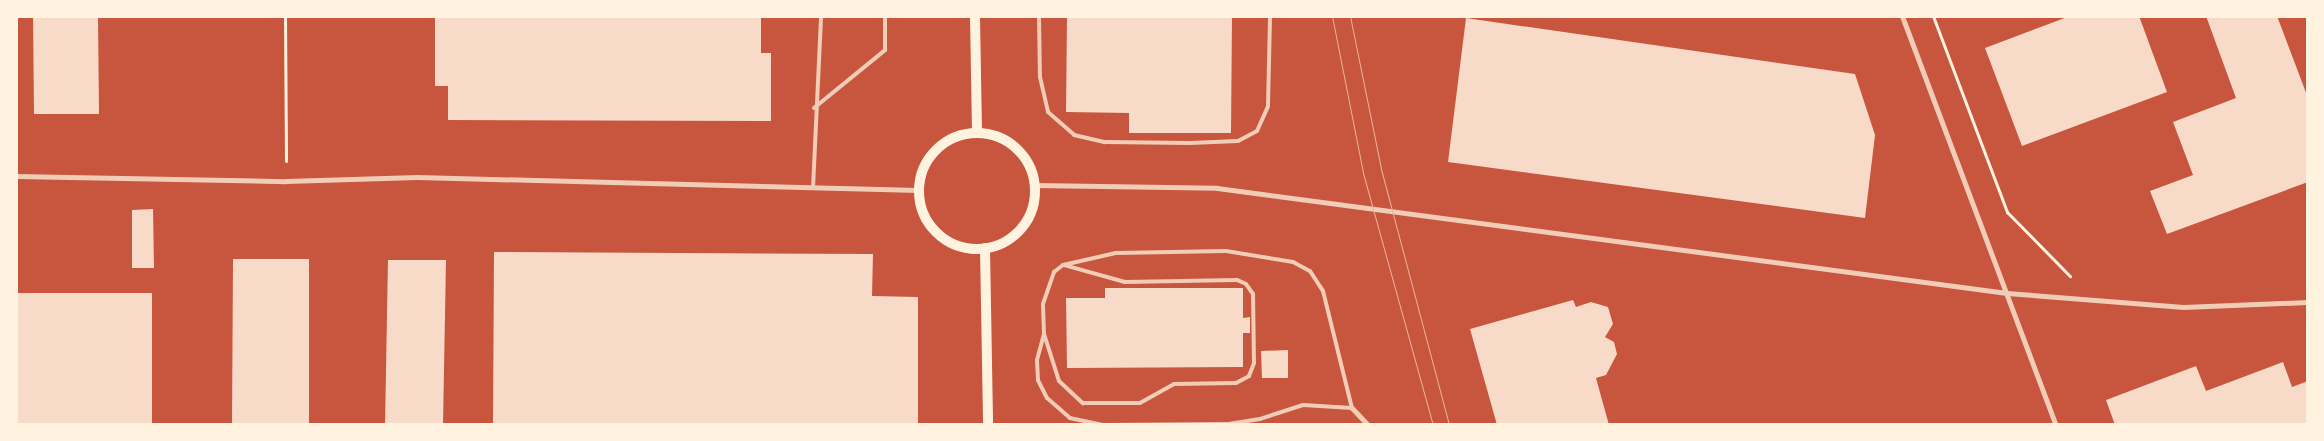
<!DOCTYPE html>
<html>
<head>
<meta charset="utf-8">
<style>
  body { margin:0 }
  #map { position:relative; width:2324px; height:441px; overflow:hidden; background:#c8553d; font-family:"Crimson Pro",serif }
  div>[style] { position:absolute }
  [style*='--x'] { left:calc(var(--x)*1px); top:calc(var(--y)*1px); width:calc(var(--w)*1px); rotate:calc(var(--a)*1deg) }
  .building>* { inset:0; background:#f7dbc8 }
  .path>* { height:3px; margin:-1.5px; padding:0 1.5px; transform-origin:1.5px; border-radius:1.5px; background:#fff3e0 }
  .service>* { height:4px; margin:-2px; padding:0 2px; transform-origin:2px; border-radius:2px; background:#f1ccb7 }
  .minor>* { height:5px; margin:-2.5px; padding:0 2.5px; transform-origin:2.5px; border-radius:2.5px; background:#f1ccb7 }
  .secondary>* { height:10px; margin:-5px; padding:0 5px; transform-origin:5px; border-radius:5px; background:#fff3e0 }
  .secondary>.ring { margin:-5px; padding:0; box-sizing:content-box; background:none; border:10px solid #fff3e0; border-radius:50% }
  .tram>* { height:1px; margin:-0.5px; padding:0 0.5px; transform-origin:0.5px; border-radius:0.5px; background:#e9b49f }
  span { translate:-50% -50%; white-space:nowrap; text-align:center; line-height:1.15; -webkit-text-stroke:4px #fff3e0; paint-order:stroke }
  .frame { position:absolute; inset:0; border:18px solid #fff3e0; pointer-events:none }
</style>
</head>
<body>
<div id="map">
  <div class="building">
    <div style="clip-path:polygon(33px 16px,98px 16px,99px 114px,34px 114px)"></div>
    <div style="clip-path:polygon(435px 16px,761px 16px,761px 53px,771px 53px,771px 121px,448px 120px,448px 86px,435px 86px)"></div>
    <div style="clip-path:polygon(1067px 16px,1232px 16px,1231px 133px,1129px 133px,1129px 113px,1066px 112px)"></div>
    <div style="clip-path:polygon(2070px 16px,2139px 16px,2167px 92px,2022px 146px,1985px 48px)"></div>
    <div style="clip-path:polygon(2206px 16px,2277px 16px,2308px 98px,2308px 182px,2167px 234px,2150px 191px,2193px 175px,2173px 122px,2236px 98px)"></div>
    <div style="clip-path:polygon(1466px 18px,1855px 74px,1875px 135px,1865px 218px,1448px 162px)"></div>
    <div style="clip-path:polygon(153px 209px,154px 268px,132px 268px,132px 210px)"></div>
    <div style="clip-path:polygon(494px 252px,873px 254px,872px 296px,918px 297px,918px 425px,493px 425px)"></div>
    <div style="clip-path:polygon(233px 259px,309px 259px,309px 425px,232px 425px)"></div>
    <div style="clip-path:polygon(388px 260px,446px 260px,443px 425px,385px 425px)"></div>
    <div style="clip-path:polygon(1105px 288px,1243px 288px,1243px 318px,1250px 317px,1250px 333px,1243px 333px,1243px 367px,1067px 368px,1066px 298px,1105px 298px)"></div>
    <div style="clip-path:polygon(16px 293px,152px 293px,152px 425px,16px 425px)"></div>
    <div style="clip-path:polygon(1573px 300px,1576px 307px,1591px 302px,1608px 307px,1613px 324px,1605px 337px,1614px 342px,1617px 354px,1606px 375px,1596px 378px,1609px 425px,1497px 425px,1470px 329px)"></div>
    <div style="clip-path:polygon(1288px 350px,1288px 378px,1262px 378px,1261px 351px)"></div>
    <div style="clip-path:polygon(2283px 362px,2292px 387px,2308px 381px,2308px 425px,2115px 425px,2106px 400px,2196px 366px,2206px 391px)"></div>
  </div>
  <div class="path">
    <div style="--x:285;--y:16;--w:145;--a:89.6"></div>
    <div style="--x:1933;--y:16;--w:210;--a:69.3"></div>
    <div style="--x:2007;--y:212;--w:90;--a:45.5"></div>
  </div>
  <div class="service">
    <div style="--x:1039;--y:16;--w:61;--a:89.1"></div>
    <div style="--x:1040;--y:77;--w:36;--a:77"></div>
    <div style="--x:1048;--y:112;--w:35;--a:41"></div>
    <div style="--x:1074;--y:135;--w:32;--a:13"></div>
    <div style="--x:1105;--y:142;--w:85;--a:0.7"></div>
    <div style="--x:1190;--y:143;--w:48;--a:-2.4"></div>
    <div style="--x:1238;--y:141;--w:21;--a:-28"></div>
    <div style="--x:1257;--y:131;--w:27;--a:-66"></div>
    <div style="--x:1268;--y:106;--w:90;--a:-88.7"></div>
    <div style="--x:814;--y:108;--w:92;--a:-39.2"></div>
    <div style="--x:885;--y:50;--w:34;--a:-90"></div>
    <div style="--x:813;--y:188;--w:172;--a:-87.3"></div>
    <div style="--x:1226;--y:251;--w:68;--a:9.3"></div>
    <div style="--x:1293;--y:262;--w:19;--a:28"></div>
    <div style="--x:1310;--y:271;--w:24;--a:57"></div>
    <div style="--x:1323;--y:291;--w:121;--a:76.1"></div>
    <div style="--x:1352;--y:408;--w:49;--a:-176.5"></div>
    <div style="--x:1303;--y:405;--w:45;--a:162"></div>
    <div style="--x:1260;--y:419;--w:32;--a:171"></div>
    <div style="--x:1228;--y:424;--w:125;--a:179.5"></div>
    <div style="--x:1103;--y:425;--w:34;--a:-168"></div>
    <div style="--x:1070;--y:418;--w:30;--a:-139"></div>
    <div style="--x:1047;--y:398;--w:20;--a:-117"></div>
    <div style="--x:1038;--y:380;--w:20;--a:-93"></div>
    <div style="--x:1037;--y:360;--w:27;--a:-75"></div>
    <div style="--x:1044;--y:334;--w:30;--a:-92"></div>
    <div style="--x:1043;--y:304;--w:34;--a:-71"></div>
    <div style="--x:1054;--y:272;--w:11;--a:-38"></div>
    <div style="--x:1063;--y:265;--w:54;--a:-12.8"></div>
    <div style="--x:1116;--y:253;--w:110;--a:-1"></div>
    <div style="--x:1044;--y:334;--w:49;--a:72.3"></div>
    <div style="--x:1059;--y:381;--w:33;--a:43"></div>
    <div style="--x:1083;--y:403;--w:57;--a:0"></div>
    <div style="--x:1140;--y:403;--w:39;--a:-29"></div>
    <div style="--x:1174;--y:384;--w:62;--a:-0.9"></div>
    <div style="--x:1236;--y:383;--w:15;--a:-28"></div>
    <div style="--x:1249;--y:376;--w:14;--a:-69"></div>
    <div style="--x:1254;--y:363;--w:69;--a:-90.8"></div>
    <div style="--x:1253;--y:294;--w:12;--a:-125"></div>
    <div style="--x:1246;--y:284;--w:10;--a:-156"></div>
    <div style="--x:1237;--y:280;--w:112;--a:179"></div>
    <div style="--x:1125;--y:282;--w:63;--a:-164.4"></div>
  </div>
  <div class="minor">
    <div style="--x:1902;--y:16;--w:437;--a:69.4"></div>
    <div style="--x:16;--y:176;--w:270;--a:1.1"></div>
    <div style="--x:286;--y:181;--w:131;--a:-1.7"></div>
    <div style="--x:417;--y:177;--w:502;--a:1.48"></div>
    <div style="--x:1035;--y:185;--w:182;--a:0.9"></div>
    <div style="--x:1217;--y:188;--w:797;--a:7.57"></div>
    <div style="--x:2007;--y:293;--w:177;--a:4.5"></div>
    <div style="--x:2183;--y:307;--w:125;--a:-2.3"></div>
    <div style="--x:1352;--y:408;--w:23;--a:47"></div>
  </div>
  <div class="secondary">
    <div style="--x:975;--y:16;--w:117;--a:89"></div>
    <div class="ring" style="left:919px;top:133px;width:106px;height:106px"></div>
    <div style="--x:985;--y:248;--w:177;--a:89"></div>
  </div>
  <div class="tram">
    <div style="--x:1332;--y:16;--w:160;--a:78.8"></div>
    <div style="--x:1363;--y:173;--w:262;--a:74.5"></div>
    <div style="--x:1350;--y:16;--w:156;--a:78.5"></div>
    <div style="--x:1381;--y:169;--w:265;--a:75.1"></div>
  </div>
  <div class="frame"></div>
</div>
</body>
</html>
